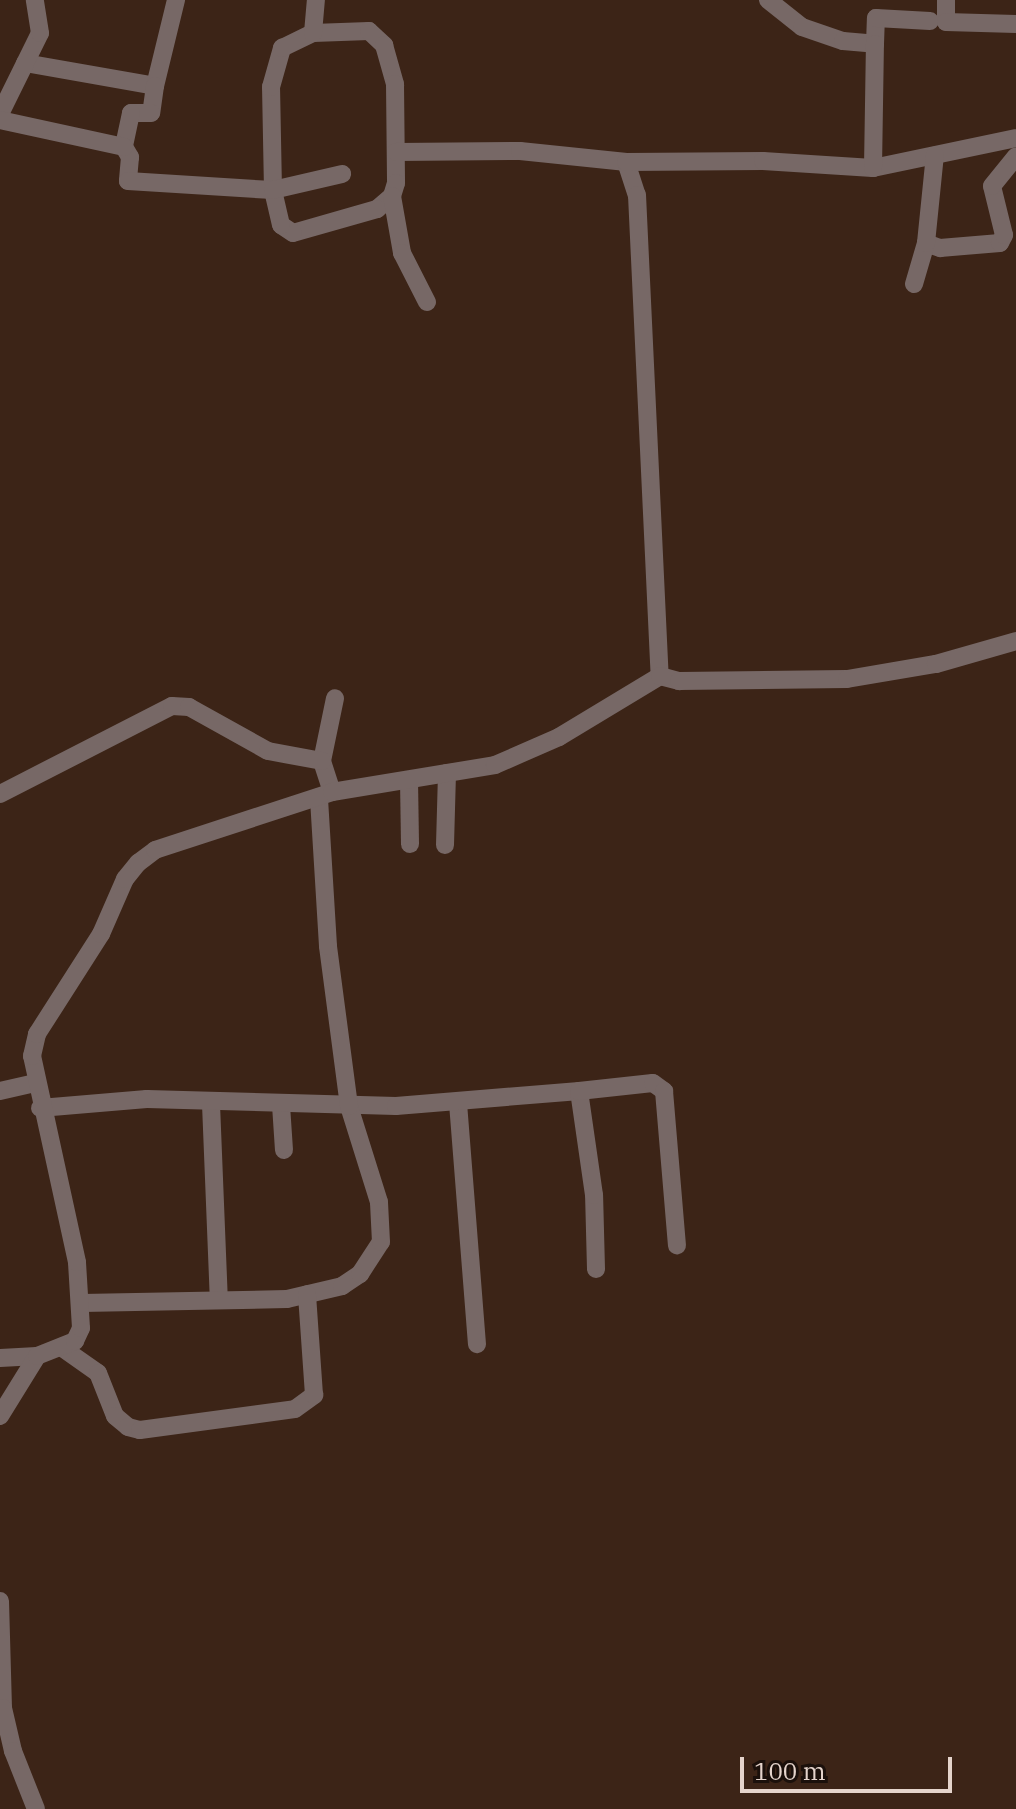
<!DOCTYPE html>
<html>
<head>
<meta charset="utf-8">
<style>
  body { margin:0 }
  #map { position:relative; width:1016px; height:1809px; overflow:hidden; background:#3c2417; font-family:"IBM Plex Serif",serif }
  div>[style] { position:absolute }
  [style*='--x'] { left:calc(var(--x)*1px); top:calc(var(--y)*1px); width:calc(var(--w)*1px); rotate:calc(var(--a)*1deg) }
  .minor>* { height:18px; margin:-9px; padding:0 9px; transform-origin:9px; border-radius:9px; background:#776866 }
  span { translate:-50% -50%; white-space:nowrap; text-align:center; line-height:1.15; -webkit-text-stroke:6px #1b100b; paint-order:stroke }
  .scale { position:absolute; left:740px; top:1757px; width:212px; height:36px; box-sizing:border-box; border:4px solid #e5d4cc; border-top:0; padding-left:10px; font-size:24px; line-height:28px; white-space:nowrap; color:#e5d4cc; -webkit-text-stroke:6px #1b100b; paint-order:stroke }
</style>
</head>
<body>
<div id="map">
  <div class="minor">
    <div style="--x:768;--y:0;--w:43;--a:38.5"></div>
    <div style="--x:802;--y:27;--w:43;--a:18.9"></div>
    <div style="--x:843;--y:41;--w:32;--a:5"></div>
    <div style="--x:875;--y:44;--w:26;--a:-88"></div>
    <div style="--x:876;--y:18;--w:54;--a:3.2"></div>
    <div style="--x:946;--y:0;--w:22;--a:90"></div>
    <div style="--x:946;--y:22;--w:70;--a:1.6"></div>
    <div style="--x:313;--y:33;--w:56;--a:-2"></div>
    <div style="--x:369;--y:31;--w:21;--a:43"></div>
    <div style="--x:384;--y:45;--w:41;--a:74.2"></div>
    <div style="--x:395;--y:84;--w:99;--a:89.4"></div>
    <div style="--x:396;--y:183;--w:14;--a:107"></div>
    <div style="--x:392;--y:196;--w:20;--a:139"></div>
    <div style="--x:377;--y:209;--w:87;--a:164.1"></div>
    <div style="--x:293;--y:233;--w:14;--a:-146"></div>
    <div style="--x:281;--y:225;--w:36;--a:-103"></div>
    <div style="--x:273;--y:190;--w:103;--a:-91.1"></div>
    <div style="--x:271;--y:87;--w:41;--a:-74.2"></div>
    <div style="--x:282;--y:48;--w:34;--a:-26"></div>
    <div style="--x:313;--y:33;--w:33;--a:-85"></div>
    <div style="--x:25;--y:63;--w:132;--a:10"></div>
    <div style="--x:155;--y:86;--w:89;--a:-76.3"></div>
    <div style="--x:155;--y:86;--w:27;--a:98"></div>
    <div style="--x:151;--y:113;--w:20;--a:180"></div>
    <div style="--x:131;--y:113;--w:35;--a:102"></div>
    <div style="--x:124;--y:147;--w:12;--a:59"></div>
    <div style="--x:130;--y:157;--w:24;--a:95"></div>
    <div style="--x:128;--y:181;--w:145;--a:3.6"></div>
    <div style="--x:273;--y:190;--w:71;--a:-13.1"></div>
    <div style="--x:0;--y:114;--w:90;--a:-63.7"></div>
    <div style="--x:40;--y:33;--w:33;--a:-99"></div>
    <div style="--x:0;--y:120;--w:127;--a:12.3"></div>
    <div style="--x:396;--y:152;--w:124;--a:-0.5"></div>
    <div style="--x:520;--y:151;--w:107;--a:5.9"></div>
    <div style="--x:626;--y:162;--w:35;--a:72"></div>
    <div style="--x:637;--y:195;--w:482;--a:87.3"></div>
    <div style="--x:626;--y:162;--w:137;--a:-0.4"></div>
    <div style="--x:763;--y:161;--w:110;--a:3.6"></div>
    <div style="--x:873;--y:168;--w:146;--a:-11.8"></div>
    <div style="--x:873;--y:168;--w:124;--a:-89.1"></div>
    <div style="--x:392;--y:196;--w:58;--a:80"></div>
    <div style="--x:402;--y:253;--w:55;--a:63"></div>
    <div style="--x:926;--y:243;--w:15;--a:20"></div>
    <div style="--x:940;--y:248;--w:60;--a:-4.8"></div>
    <div style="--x:1000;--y:243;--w:9;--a:-63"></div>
    <div style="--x:1004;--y:235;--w:50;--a:-103.8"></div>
    <div style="--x:992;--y:186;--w:38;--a:-51"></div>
    <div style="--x:914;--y:284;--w:43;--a:-73.7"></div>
    <div style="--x:926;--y:243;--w:88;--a:-84.2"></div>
    <div style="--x:409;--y:780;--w:64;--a:89.1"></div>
    <div style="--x:332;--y:792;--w:33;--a:-108"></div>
    <div style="--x:322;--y:761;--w:64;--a:-78.3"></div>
    <div style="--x:0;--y:794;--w:193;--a:-27.1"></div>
    <div style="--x:172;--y:706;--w:17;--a:3"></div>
    <div style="--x:189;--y:707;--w:90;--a:29.1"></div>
    <div style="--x:268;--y:751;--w:55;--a:10.5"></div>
    <div style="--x:445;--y:845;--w:72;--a:-88.4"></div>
    <div style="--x:0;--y:1091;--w:36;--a:-13"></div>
    <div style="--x:458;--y:1103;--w:242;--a:85.5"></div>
    <div style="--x:211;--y:1104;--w:196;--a:87.7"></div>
    <div style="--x:281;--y:1105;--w:45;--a:86.2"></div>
    <div style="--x:40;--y:1108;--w:107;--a:-4.8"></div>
    <div style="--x:147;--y:1099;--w:249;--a:1.6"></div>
    <div style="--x:396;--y:1106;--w:184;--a:-4.7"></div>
    <div style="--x:596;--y:1269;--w:74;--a:-91.5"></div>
    <div style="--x:594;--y:1195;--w:105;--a:-98.2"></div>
    <div style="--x:579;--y:1091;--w:74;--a:-6.2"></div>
    <div style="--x:653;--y:1083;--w:14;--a:36"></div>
    <div style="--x:664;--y:1091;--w:155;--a:85.2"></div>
    <div style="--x:82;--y:1303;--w:205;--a:-1.1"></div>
    <div style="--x:287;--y:1299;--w:57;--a:-13.3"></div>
    <div style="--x:342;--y:1286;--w:22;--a:-34"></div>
    <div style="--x:360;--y:1274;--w:38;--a:-57"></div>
    <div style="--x:381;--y:1242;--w:40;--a:-92.9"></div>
    <div style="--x:379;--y:1202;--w:101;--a:-107.4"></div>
    <div style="--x:349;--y:1106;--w:161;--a:-97.5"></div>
    <div style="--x:328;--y:946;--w:149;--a:-93.5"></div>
    <div style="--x:61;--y:1347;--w:45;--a:35.1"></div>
    <div style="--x:98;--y:1373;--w:46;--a:68.4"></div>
    <div style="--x:115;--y:1416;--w:17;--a:40"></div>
    <div style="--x:128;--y:1427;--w:12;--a:14"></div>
    <div style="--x:140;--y:1430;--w:156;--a:-7.7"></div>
    <div style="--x:295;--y:1409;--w:24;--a:-36"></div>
    <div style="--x:314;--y:1395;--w:101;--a:-94"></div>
    <div style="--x:0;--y:1358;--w:37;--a:-3"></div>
    <div style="--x:0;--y:1416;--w:70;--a:-58.3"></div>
    <div style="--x:37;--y:1356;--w:41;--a:-21.5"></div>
    <div style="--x:75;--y:1341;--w:14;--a:-65"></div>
    <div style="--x:81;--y:1328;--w:66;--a:-93.5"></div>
    <div style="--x:77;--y:1262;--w:211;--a:-102.3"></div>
    <div style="--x:32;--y:1056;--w:23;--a:-77"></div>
    <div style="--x:37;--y:1034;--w:119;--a:-57.4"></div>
    <div style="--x:101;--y:934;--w:60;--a:-66.4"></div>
    <div style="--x:125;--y:879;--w:21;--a:-51"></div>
    <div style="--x:138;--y:863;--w:21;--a:-37"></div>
    <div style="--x:155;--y:850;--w:186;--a:-18.1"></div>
    <div style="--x:332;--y:792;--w:165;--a:-9.4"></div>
    <div style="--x:495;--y:765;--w:70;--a:-23.6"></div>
    <div style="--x:559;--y:737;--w:118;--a:-31.1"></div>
    <div style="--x:660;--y:676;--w:20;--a:15"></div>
    <div style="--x:679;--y:681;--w:168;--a:-0.7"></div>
    <div style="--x:847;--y:679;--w:90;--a:-9.6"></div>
    <div style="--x:936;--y:664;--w:83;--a:-16"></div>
    <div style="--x:0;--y:1601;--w:107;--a:88.4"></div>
    <div style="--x:3;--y:1708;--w:44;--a:76.9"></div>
    <div style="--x:13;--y:1751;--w:62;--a:68.4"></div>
  </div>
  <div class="scale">100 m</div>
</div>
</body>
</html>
